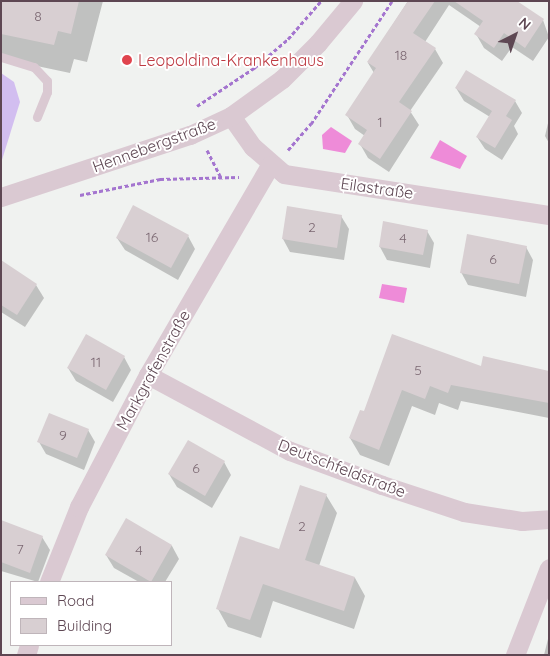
<!DOCTYPE html>
<html>
<head>
<meta charset="utf-8">
<style>
  body { margin:0 }
  #map { position:relative; width:550px; height:656px; overflow:hidden; background:#f0f2f0; font-family:Quicksand,sans-serif }
  div>[style] { position:absolute }
  [style*='--x'] { left:calc(var(--x)*1px); top:calc(var(--y)*1px); width:calc(var(--w)*1px); rotate:calc(var(--a)*1deg) }
  .green>* { inset:0; background:#d2bef0 }
  .water>* { inset:0; background:#ee8bd8 }
  .shadow>* { inset:0; background:#0003 }
  .building>* { inset:0; background:#d8cfd2 }
  .path>* { height:3px; margin-top:-1.5px; transform-origin:0; background:repeating-linear-gradient(90deg,#a475cf 0 4px,transparent 0 6.5px) }
  .service>* { height:9px; margin:-4.5px; padding:0 4.5px; transform-origin:4.5px; border-radius:4.5px; background:#dac9d2 }
  .minor>* { height:19px; margin:-9.5px; padding:0 9.5px; transform-origin:9.5px; border-radius:9.5px; background:#dac9d2 }
  .dots>* { width:14px; height:14px; translate:-50% -50%; box-sizing:border-box; border:2px solid #fff; border-radius:50% }
  span { translate:-50% -50%; white-space:nowrap; text-align:center; line-height:1.15; -webkit-text-stroke:4px #fff; paint-order:stroke }
  .number-label { font-size:14px; color:#7c6973 }
  .number-label span { -webkit-text-stroke-width:0 }
  .health-label { font-size:16px; color:#be3a42 }
  .left { translate:0 -50%; text-align:left }
  .street-label { font-size:16px; color:#5e4753 }
  .frame { position:absolute; inset:0; border:2px solid #5e4753; pointer-events:none }
  .legend { position:absolute; left:10px; top:581px; width:162px; height:65px; box-sizing:border-box; background:#fff; border:1px solid #bfb5ba; margin:0; padding:6px 9px; list-style:none; font-size:15px; color:#5e4753 }
  .legend li { display:flex; align-items:center; gap:10px; height:25px }
  .legend b { width:25px; border:1px solid #bfb5ba }
  .north { position:absolute; left:490px; top:10px; width:50px; height:50px; -webkit-text-stroke:4px #fff; paint-order:stroke; rotate:41deg; font-size:14px; font-weight:700; line-height:20px; text-align:center; color:#5e4753 }
  .north::after { content:''; display:block; margin:auto; width:18px; height:22px; background:#5e4753; clip-path:polygon(50% 0,100% 100%,50% 72%,0 100%) }
</style>
</head>
<body>
<div id="map">
  <div class="green">
    <div style="clip-path:polygon(1px 73px,14px 82px,20px 102px,1px 163px)"></div>
  </div>
  <div class="water">
    <div style="clip-path:polygon(331px 127px,352px 141px,345px 153px,323px 149px,322px 135px)"></div>
    <div style="clip-path:polygon(440px 140px,467px 156px,460px 169px,430px 158px)"></div>
    <div style="clip-path:polygon(382px 284px,407px 288px,404px 303px,379px 298px)"></div>
  </div>
  <div class="shadow">
    <div style="clip-path:polygon(1px 1px,103px 1px,87px 62px,74px 59px,70px 73px,18px 62px,1px 55px)"></div>
    <div style="clip-path:polygon(408px 1px,515px 1px,543px 20px,549px 37px,533px 61px,512px 47px,502px 61px,484px 48px,476px 34px,481px 27px,449px 5px,425px 42px,435px 49px,443px 63px,410px 111px,419px 125px,389px 172px,368px 158px,360px 144px,365px 136px,355px 129px,347px 115px,374px 73px,368px 63px)"></div>
    <div style="clip-path:polygon(456px 88px,515px 101px,522px 113px,514px 126px,518px 134px,502px 160px,485px 149px,477px 137px,490px 117px,464px 101px)"></div>
    <div style="clip-path:polygon(549px 119px,549px 143px,545px 136px)"></div>
    <div style="clip-path:polygon(341px 216px,349px 229px,344px 260px,290px 252px,283px 239px)"></div>
    <div style="clip-path:polygon(427px 231px,434px 243px,430px 268px,387px 260px,380px 247px)"></div>
    <div style="clip-path:polygon(188px 236px,195px 249px,178px 280px,125px 250px,117px 238px)"></div>
    <div style="clip-path:polygon(526px 247px,533px 260px,526px 297px,468px 285px,461px 272px)"></div>
    <div style="clip-path:polygon(1px 262px,36px 285px,44px 298px,25px 327px,1px 312px)"></div>
    <div style="clip-path:polygon(393px 335px,482px 368px,549px 372px,549px 418px,461px 401px,458px 410px,439px 403px,435px 415px,412px 406px,389px 466px,360px 455px,350px 438px,364px 413px)"></div>
    <div style="clip-path:polygon(124px 357px,131px 370px,113px 402px,76px 381px,68px 368px)"></div>
    <div style="clip-path:polygon(88px 430px,95px 442px,84px 470px,46px 454px,39px 442px)"></div>
    <div style="clip-path:polygon(224px 462px,231px 475px,212px 508px,177px 487px,169px 474px)"></div>
    <div style="clip-path:polygon(326px 495px,337px 513px,319px 566px,355px 578px,365px 596px,354px 629px,273px 601px,261px 638px,228px 627px,218px 609px,279px 551px)"></div>
    <div style="clip-path:polygon(127px 520px,172px 546px,179px 559px,165px 582px,139px 582px,114px 568px,106px 555px)"></div>
    <div style="clip-path:polygon(1px 524px,42px 537px,50px 550px,38px 582px,1px 571px)"></div>
    <div style="clip-path:polygon(549px 635px,549px 655px,544px 655px)"></div>
  </div>
  <div class="building">
    <div style="clip-path:polygon(1px 1px,79px 1px,71px 34px,58px 31px,54px 45px,1px 34px)"></div>
    <div style="clip-path:polygon(408px 1px,435px 1px,413px 33px,436px 48px,399px 102px,412px 111px,380px 159px,358px 144px,367px 130px,345px 115px,376px 68px,367px 62px)"></div>
    <div style="clip-path:polygon(454px 1px,517px 1px,544px 19px,525px 48px,504px 33px,494px 48px,474px 34px,483px 21px)"></div>
    <div style="clip-path:polygon(466px 70px,516px 100px,506px 116px,512px 120px,495px 148px,476px 137px,492px 111px,455px 88px)"></div>
    <div style="clip-path:polygon(133px 205px,189px 235px,171px 268px,116px 238px)"></div>
    <div style="clip-path:polygon(287px 206px,342px 215px,337px 248px,282px 239px)"></div>
    <div style="clip-path:polygon(383px 221px,428px 230px,423px 255px,379px 247px)"></div>
    <div style="clip-path:polygon(467px 234px,527px 246px,519px 284px,460px 273px)"></div>
    <div style="clip-path:polygon(1px 260px,37px 284px,17px 315px,1px 305px)"></div>
    <div style="clip-path:polygon(86px 334px,125px 356px,106px 390px,67px 368px)"></div>
    <div style="clip-path:polygon(392px 334px,481px 366px,483px 356px,549px 371px,549px 403px,451px 385px,448px 393px,430px 386px,425px 399px,402px 390px,379px 450px,349px 438px,360px 410px,364px 411px)"></div>
    <div style="clip-path:polygon(49px 413px,89px 429px,77px 458px,37px 442px)"></div>
    <div style="clip-path:polygon(188px 440px,225px 461px,205px 496px,168px 474px)"></div>
    <div style="clip-path:polygon(300px 485px,327px 494px,305px 560px,355px 577px,344px 611px,263px 584px,250px 620px,216px 609px,240px 536px,279px 549px)"></div>
    <div style="clip-path:polygon(126px 518px,172px 545px,151px 582px,105px 555px)"></div>
    <div style="clip-path:polygon(1px 520px,43px 536px,30px 573px,1px 562px)"></div>
  </div>
  <div class="path">
    <div style="--x:197;--y:106;--w:69;--a:-33.7"></div>
    <div style="--x:254;--y:68;--w:45;--a:-40.5"></div>
    <div style="--x:288;--y:39;--w:50;--a:-49"></div>
    <div style="--x:207;--y:150;--w:31;--a:63"></div>
    <div style="--x:288;--y:150;--w:35;--a:-49"></div>
    <div style="--x:311;--y:124;--w:147;--a:-56.6"></div>
    <div style="--x:80;--y:195;--w:82;--a:-11.3"></div>
    <div style="--x:160;--y:179;--w:79;--a:-1.5"></div>
  </div>
  <div class="service">
    <div style="--x:1;--y:57;--w:34;--a:17"></div>
    <div style="--x:34;--y:67;--w:19;--a:47"></div>
    <div style="--x:47;--y:81;--w:11;--a:90"></div>
    <div style="--x:47;--y:92;--w:27;--a:112"></div>
  </div>
  <div class="minor">
    <div style="--x:231;--y:116;--w:38;--a:55"></div>
    <div style="--x:253;--y:147;--w:41;--a:41.1"></div>
    <div style="--x:284;--y:174;--w:268;--a:8.8"></div>
    <div style="--x:1;--y:197;--w:199;--a:-18.2"></div>
    <div style="--x:190;--y:135;--w:45;--a:-24.9"></div>
    <div style="--x:231;--y:116;--w:63;--a:-36"></div>
    <div style="--x:282;--y:79;--w:51;--a:-45"></div>
    <div style="--x:318;--y:43;--w:55;--a:-50.2"></div>
    <div style="--x:148;--y:375;--w:161;--a:28.2"></div>
    <div style="--x:290;--y:451;--w:98;--a:20.3"></div>
    <div style="--x:382;--y:485;--w:86;--a:18.2"></div>
    <div style="--x:464;--y:512;--w:59;--a:8.8"></div>
    <div style="--x:522;--y:521;--w:27;--a:-4"></div>
    <div style="--x:49;--y:582;--w:81;--a:-68.2"></div>
    <div style="--x:79;--y:507;--w:149;--a:-62.4"></div>
    <div style="--x:148;--y:375;--w:243;--a:-59.8"></div>
    <div style="--x:26;--y:655;--w:10;--a:-73"></div>
    <div style="--x:515;--y:655;--w:93;--a:-68.7"></div>
  </div>
  <div class="dots">
    <div style="left:127px;top:60px;background:#e0444e"></div>
  </div>
  <div class="number-label">
    <span style="left:38px;top:16px">8</span>
    <span style="left:401px;top:55px">18</span>
    <span style="left:380px;top:122px">1</span>
    <span style="left:312px;top:227px">2</span>
    <span style="left:152px;top:237px">16</span>
    <span style="left:403px;top:238px">4</span>
    <span style="left:493px;top:259px">6</span>
    <span style="left:96px;top:362px">11</span>
    <span style="left:418px;top:370px">5</span>
    <span style="left:63px;top:435px">9</span>
    <span style="left:196px;top:468px">6</span>
    <span style="left:302px;top:526px">2</span>
    <span style="left:20px;top:549px">7</span>
    <span style="left:139px;top:550px">4</span>
  </div>
  <div class="health-label">
    <span class="left" style="left:138px;top:60px">Leopoldina-Krankenhaus</span>
  </div>
  <div class="street-label">
    <span style="left:154px;top:145px;rotate:-20deg">Hennebergstraße</span>
    <span style="left:377px;top:188px;rotate:8deg">Eilastraße</span>
    <span style="left:153px;top:370px;rotate:-61deg">Markgrafenstraße</span>
    <span style="left:342px;top:468px;rotate:21deg">Deutschfeldstraße</span>
  </div>
  <div class="frame"></div>
  <ul class="legend">
  <li><b style="height:6px;background:#dac9d2"></b>Road</li>
  <li><b style="height:14px;background:#d8cfd2"></b>Building</li>
  </ul>
  <div class="north">N</div>
</div>
</body>
</html>
